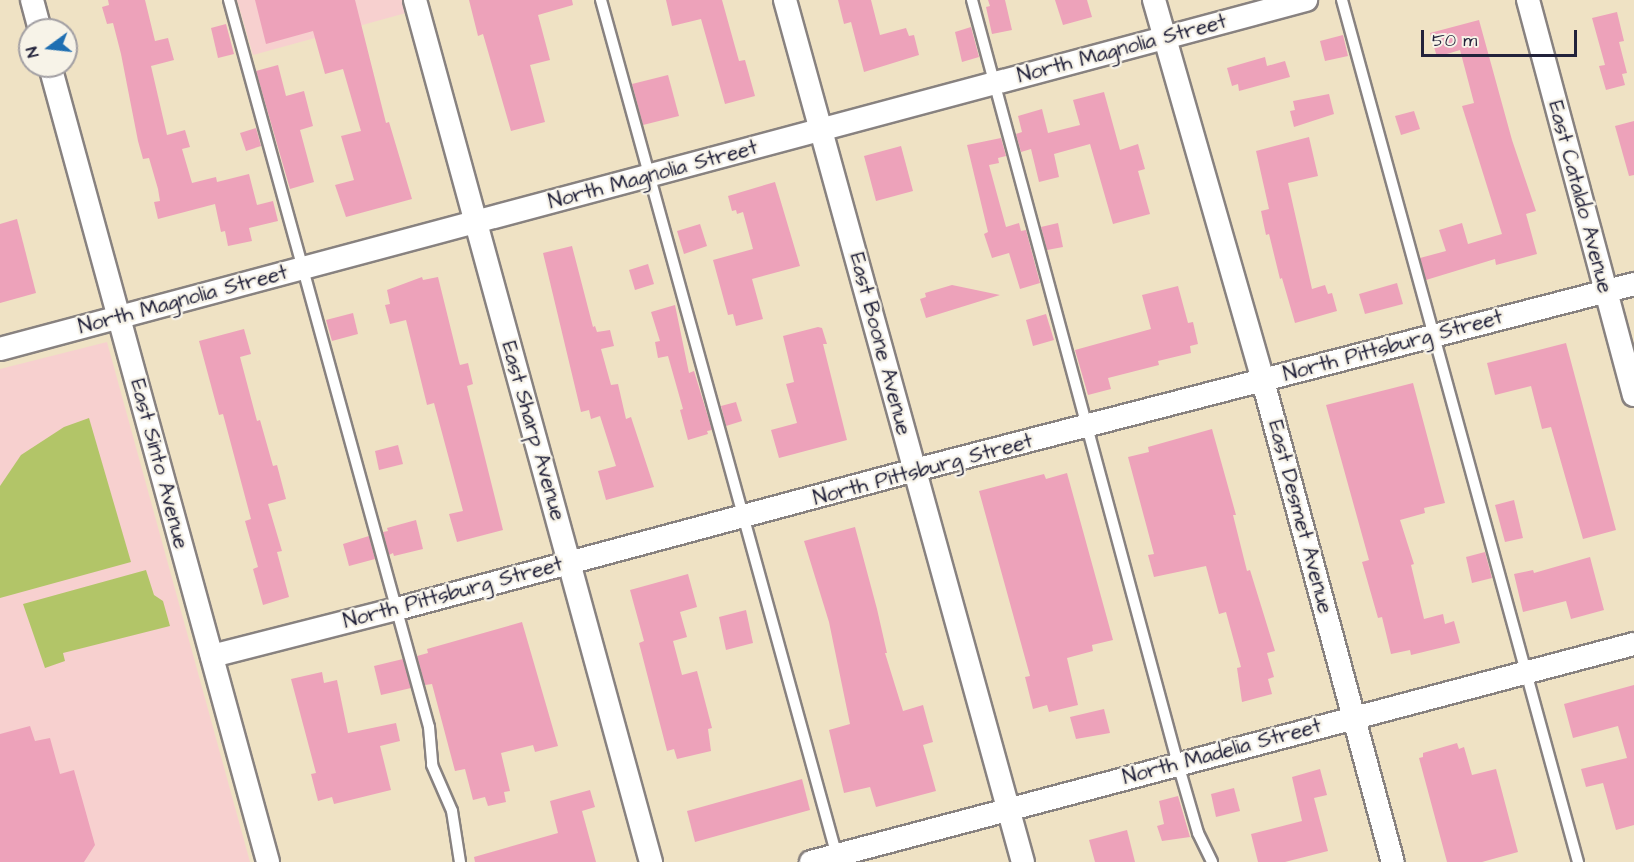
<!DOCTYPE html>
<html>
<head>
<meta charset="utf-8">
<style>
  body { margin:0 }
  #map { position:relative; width:1634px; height:862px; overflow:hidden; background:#efe2c4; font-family:"Architects Daughter",sans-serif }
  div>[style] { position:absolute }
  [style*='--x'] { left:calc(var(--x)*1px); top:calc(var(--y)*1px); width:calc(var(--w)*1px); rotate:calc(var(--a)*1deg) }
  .built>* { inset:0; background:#f7d0cf }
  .green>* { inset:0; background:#b2c568 }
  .building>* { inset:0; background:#eda2ba }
  .roads { filter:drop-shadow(2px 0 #888280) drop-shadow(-2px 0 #888280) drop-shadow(0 2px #888280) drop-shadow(0 -2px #888280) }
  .service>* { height:10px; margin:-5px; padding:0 5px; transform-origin:5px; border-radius:5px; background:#fff }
  .minor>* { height:22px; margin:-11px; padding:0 11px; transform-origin:11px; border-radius:11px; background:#fff }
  span { translate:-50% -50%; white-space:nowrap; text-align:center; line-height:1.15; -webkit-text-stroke:4.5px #f7f3e8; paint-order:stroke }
  .street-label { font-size:21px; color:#22223b }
  .north { position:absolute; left:18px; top:18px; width:60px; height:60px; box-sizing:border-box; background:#f7f3e8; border:2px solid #a29fa3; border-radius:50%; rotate:255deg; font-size:16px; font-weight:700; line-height:24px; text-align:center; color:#22223b }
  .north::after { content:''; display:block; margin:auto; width:21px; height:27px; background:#1f6fb2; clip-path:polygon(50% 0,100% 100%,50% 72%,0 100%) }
  .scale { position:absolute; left:1421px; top:30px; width:156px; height:27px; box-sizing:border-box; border:3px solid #22223b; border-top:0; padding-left:8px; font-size:18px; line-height:21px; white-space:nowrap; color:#22223b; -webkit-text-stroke:4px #f7f3e8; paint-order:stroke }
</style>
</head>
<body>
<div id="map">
  <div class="built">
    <div style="clip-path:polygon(237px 0,403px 0,406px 13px,253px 55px)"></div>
    <div style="clip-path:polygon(107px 342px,250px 862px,0 862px,0 369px)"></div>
  </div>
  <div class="green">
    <div style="clip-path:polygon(89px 418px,131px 562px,0 598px,0 486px,21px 455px,64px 427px)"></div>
    <div style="clip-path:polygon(146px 570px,154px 595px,163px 601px,170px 626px,63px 653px,65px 661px,45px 668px,23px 604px)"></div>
  </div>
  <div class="building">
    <div style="clip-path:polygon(108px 0,145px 0,155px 41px,168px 38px,174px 60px,151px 66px,167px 135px,185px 130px,190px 147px,182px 149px,192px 183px,216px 177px,217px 182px,249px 174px,257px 205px,273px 201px,278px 221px,249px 228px,252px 241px,228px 246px,225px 231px,221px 232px,215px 204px,158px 219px,154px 202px,160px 201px,158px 189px,149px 158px,143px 159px,138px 141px,121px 54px,113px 23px,107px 24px,102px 7px,109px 5px)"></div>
    <div style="clip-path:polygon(255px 0,355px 0,386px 123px,389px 122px,412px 199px,346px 217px,335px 185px,354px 180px,341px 136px,361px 131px,343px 69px,325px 74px,313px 31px,266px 44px)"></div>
    <div style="clip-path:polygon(469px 0,572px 0,573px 5px,538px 15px,550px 60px,530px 65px,545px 122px,511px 131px,483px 34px,478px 36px)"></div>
    <div style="clip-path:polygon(666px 0,722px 0,739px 61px,745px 60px,755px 96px,725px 104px,701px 19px,672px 26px)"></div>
    <div style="clip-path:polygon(838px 0,871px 0,880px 35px,906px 28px,909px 36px,914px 35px,919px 55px,864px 72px,851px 22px,844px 24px)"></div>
    <div style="clip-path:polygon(988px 0,1005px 0,1012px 30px,992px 34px,986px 7px,990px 6px)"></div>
    <div style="clip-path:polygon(1055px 0,1087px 0,1092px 17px,1063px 25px)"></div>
    <div style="clip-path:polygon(1617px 12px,1624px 41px,1619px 42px,1627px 73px,1622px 74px,1625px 85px,1606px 90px,1599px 66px,1605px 65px,1592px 18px)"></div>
    <div style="clip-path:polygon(1479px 20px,1512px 140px,1536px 211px,1526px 214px,1537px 254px,1496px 265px,1495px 259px,1426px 280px,1420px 258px,1446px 251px,1439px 230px,1462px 223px,1468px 244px,1502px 234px,1462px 106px,1474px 103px,1460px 50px,1437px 57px,1430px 33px)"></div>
    <div style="clip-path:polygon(226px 24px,234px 54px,218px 58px,211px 28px)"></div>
    <div style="clip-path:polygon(971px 27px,979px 57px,962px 62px,955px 32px)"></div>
    <div style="clip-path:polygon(1343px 35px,1348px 56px,1325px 61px,1320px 41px)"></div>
    <div style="clip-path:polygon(1265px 57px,1267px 66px,1285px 61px,1290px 77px,1239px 91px,1238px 84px,1232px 86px,1227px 68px)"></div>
    <div style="clip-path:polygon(278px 65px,286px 96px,304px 91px,313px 126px,300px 130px,314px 182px,290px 189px,256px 71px)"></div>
    <div style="clip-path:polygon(668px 75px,679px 116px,643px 125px,632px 84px)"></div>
    <div style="clip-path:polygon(1104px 92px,1120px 150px,1138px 144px,1145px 169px,1138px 171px,1150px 214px,1113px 224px,1090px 144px,1054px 154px,1059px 177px,1039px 182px,1031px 149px,1021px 152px,1016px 134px,1022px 132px,1018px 116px,1042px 109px,1048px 133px,1080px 125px,1073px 100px)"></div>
    <div style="clip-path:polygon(1329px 94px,1334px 114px,1294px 127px,1290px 111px,1295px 110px,1293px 101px)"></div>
    <div style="clip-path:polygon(1414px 111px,1420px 129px,1401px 135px,1395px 116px)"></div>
    <div style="clip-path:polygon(1634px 121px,1634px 175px,1629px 176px,1615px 126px)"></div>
    <div style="clip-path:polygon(256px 128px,261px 146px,246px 151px,240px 133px)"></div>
    <div style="clip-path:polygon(1309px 137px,1318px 176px,1288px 183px,1312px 289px,1325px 285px,1328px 294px,1332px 293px,1337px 311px,1295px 323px,1282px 278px,1280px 279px,1269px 234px,1266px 235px,1261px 211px,1269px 209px,1256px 151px)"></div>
    <div style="clip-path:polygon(1001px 138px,1006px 156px,998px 158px,999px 163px,989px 165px,1006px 227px,1019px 223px,1021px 231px,1026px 230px,1040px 283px,1020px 289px,1009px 253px,992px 258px,984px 234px,988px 232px,967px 145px)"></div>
    <div style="clip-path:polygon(901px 146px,913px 191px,876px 201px,864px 156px)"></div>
    <div style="clip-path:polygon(775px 182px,800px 266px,752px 279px,763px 319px,736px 326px,733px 314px,728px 315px,713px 260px,753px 249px,743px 212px,737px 214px,736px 210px,732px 211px,728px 196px)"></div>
    <div style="clip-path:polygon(17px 219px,36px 293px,0 303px,0 224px)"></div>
    <div style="clip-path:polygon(1058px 223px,1063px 247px,1047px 250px,1041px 227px)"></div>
    <div style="clip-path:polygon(700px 224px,707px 246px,684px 254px,677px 231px)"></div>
    <div style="clip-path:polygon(572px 246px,593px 327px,595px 326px,597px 332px,610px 330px,614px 346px,601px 349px,611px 385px,618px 384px,626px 419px,631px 417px,654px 487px,606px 500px,598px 471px,616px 466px,600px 416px,591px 419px,589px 410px,581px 412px,543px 253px)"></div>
    <div style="clip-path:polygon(648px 264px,654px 284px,635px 290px,629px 270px)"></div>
    <div style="clip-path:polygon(422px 277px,423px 280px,438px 277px,459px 362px,460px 365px,468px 363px,473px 384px,467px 386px,503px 530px,457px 542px,449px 514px,463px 511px,434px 403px,427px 405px,406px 320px,390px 324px,385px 305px,390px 304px,387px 290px)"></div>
    <div style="clip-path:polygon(1397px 283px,1403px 304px,1365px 314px,1359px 294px)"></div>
    <div style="clip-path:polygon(952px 285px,1000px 295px,926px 318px,920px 299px,926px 297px,925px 293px)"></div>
    <div style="clip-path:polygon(1178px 286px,1188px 323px,1193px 322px,1198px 344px,1190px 346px,1191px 353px,1158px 361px,1159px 365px,1108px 378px,1111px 389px,1088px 395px,1075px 350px,1151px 329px,1142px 295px)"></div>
    <div style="clip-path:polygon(675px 305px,689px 373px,694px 371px,712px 430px,707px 431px,708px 434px,688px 440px,680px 410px,683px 409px,668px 356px,658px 358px,655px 342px,660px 341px,651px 312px)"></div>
    <div style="clip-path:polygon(353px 313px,358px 334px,332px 341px,326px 320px)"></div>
    <div style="clip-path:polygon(1046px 314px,1054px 340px,1033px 346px,1026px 320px)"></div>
    <div style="clip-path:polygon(818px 327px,822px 328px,827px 344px,823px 344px,847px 440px,779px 458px,771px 430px,797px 423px,786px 384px,794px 382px,783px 336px)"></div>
    <div style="clip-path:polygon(244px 329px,251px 354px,240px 357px,257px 421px,260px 420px,273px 466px,277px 465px,286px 499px,268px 504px,282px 551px,277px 552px,289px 597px,263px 605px,253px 569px,258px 567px,245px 521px,251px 519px,223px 414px,219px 415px,199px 341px)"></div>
    <div style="clip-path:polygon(1566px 343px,1616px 530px,1583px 539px,1551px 427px,1542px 429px,1531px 386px,1495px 395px,1487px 363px)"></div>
    <div style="clip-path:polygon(1413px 383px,1445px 503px,1424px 508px,1425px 513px,1400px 520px,1414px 564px,1411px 565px,1424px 619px,1443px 614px,1445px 624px,1454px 621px,1460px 643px,1411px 655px,1410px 650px,1391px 654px,1382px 617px,1378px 618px,1362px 562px,1369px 560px,1326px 405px)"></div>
    <div style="clip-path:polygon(736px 402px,742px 421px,726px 426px,721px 406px)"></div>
    <div style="clip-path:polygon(1212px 429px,1236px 515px,1233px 515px,1247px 571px,1250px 570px,1275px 651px,1267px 653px,1274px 677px,1268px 679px,1272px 694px,1242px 702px,1237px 668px,1241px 667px,1226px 612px,1219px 614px,1206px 566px,1154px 577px,1148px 555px,1154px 554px,1128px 457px,1149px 452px,1148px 447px)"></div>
    <div style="clip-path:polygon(398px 445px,403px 464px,379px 470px,375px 451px)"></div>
    <div style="clip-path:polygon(1067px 473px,1113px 640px,1092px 645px,1093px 651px,1067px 658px,1078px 705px,1049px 712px,1047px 705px,1033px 709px,1025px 677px,1030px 676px,979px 491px,1044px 474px,1046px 479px)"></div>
    <div style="clip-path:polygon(1514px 500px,1523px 538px,1505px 542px,1495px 505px)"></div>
    <div style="clip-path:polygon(416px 520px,423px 549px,394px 556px,393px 553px,389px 555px,383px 532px,388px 531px,387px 528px)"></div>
    <div style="clip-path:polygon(855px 527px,877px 609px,887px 653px,885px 653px,903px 711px,923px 705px,933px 742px,923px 745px,936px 791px,876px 807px,870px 787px,844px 793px,829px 730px,850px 724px,829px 622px,804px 541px)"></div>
    <div style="clip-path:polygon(369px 536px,375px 559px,349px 566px,343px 544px)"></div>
    <div style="clip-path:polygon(1485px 552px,1492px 578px,1472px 583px,1466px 557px)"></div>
    <div style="clip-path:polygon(1590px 557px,1604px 610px,1571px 619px,1566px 601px,1523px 612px,1514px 574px,1533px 570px,1534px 573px)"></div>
    <div style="clip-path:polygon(688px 574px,697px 607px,680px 612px,687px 637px,673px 641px,682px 675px,697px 671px,712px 728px,708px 729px,711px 751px,677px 759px,674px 749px,667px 751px,639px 643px,644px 641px,630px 590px)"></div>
    <div style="clip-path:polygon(746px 610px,753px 643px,726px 650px,719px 617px)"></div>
    <div style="clip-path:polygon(522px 622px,558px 746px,535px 752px,533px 745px,501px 753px,510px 791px,504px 792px,506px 802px,488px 806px,485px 797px,473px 800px,465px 769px,455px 771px,432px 684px,425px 685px,417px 656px,428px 653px,427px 649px)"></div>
    <div style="clip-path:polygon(403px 659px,411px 688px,381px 695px,374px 666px)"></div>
    <div style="clip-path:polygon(322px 672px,324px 683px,337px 680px,348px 733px,396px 723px,400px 741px,380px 746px,391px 790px,334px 804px,332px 797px,318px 801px,311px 774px,316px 773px,291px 679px)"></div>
    <div style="clip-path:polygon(1634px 685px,1634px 825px,1616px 830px,1603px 783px,1586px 787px,1581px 769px,1627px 758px,1618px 726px,1573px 738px,1564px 704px)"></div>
    <div style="clip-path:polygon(1104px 709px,1110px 733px,1076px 739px,1070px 717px)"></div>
    <div style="clip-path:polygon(30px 726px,35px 741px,50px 738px,60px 774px,74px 770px,95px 845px,84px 862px,0 862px,0 734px)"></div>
    <div style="clip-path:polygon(1457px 743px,1459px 749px,1464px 747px,1472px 775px,1496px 769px,1518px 852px,1482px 862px,1447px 862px,1419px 758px,1423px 757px,1423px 753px)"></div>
    <div style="clip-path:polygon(1320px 769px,1327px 795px,1314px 798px,1328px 851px,1285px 862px,1258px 862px,1251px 834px,1302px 821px,1292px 777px)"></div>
    <div style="clip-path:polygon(802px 779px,810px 810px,695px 842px,687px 811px)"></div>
    <div style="clip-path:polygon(1234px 788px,1240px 811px,1216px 817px,1211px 794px)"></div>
    <div style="clip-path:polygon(590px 790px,595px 807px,582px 811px,596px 862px,475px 862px,474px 857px,558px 833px,550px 801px)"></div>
    <div style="clip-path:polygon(1178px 796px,1190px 837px,1162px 841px,1157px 826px,1164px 824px,1159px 801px)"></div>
    <div style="clip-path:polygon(1127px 830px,1135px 862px,1095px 862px,1089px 840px)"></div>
  </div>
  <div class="roads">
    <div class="service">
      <div style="--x:229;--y:0;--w:754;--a:74.62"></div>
      <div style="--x:429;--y:727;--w:38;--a:85"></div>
      <div style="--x:432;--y:765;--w:50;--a:66.5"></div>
      <div style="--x:452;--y:811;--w:52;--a:81.1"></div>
      <div style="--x:601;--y:0;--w:888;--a:74.59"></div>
      <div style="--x:972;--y:0;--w:791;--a:74.91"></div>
      <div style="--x:1178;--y:764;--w:72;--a:73.8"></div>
      <div style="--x:1198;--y:833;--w:32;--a:64"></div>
      <div style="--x:1342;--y:0;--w:894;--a:74.69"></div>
    </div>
    <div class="minor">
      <div style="--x:32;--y:0;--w:31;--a:75"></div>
      <div style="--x:415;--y:0;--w:894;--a:74.69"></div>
      <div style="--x:785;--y:0;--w:894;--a:74.57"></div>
      <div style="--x:1154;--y:0;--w:396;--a:74"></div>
      <div style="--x:1263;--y:381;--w:498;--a:74.9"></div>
      <div style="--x:1528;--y:0;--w:409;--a:75"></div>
      <div style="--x:50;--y:66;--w:825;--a:74.68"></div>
      <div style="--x:0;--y:349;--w:1352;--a:-14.96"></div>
      <div style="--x:212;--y:656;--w:191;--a:-14.3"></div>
      <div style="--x:397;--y:609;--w:536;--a:-15.02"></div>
      <div style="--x:915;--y:470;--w:743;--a:-14.5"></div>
      <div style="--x:811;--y:862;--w:851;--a:-14.84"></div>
    </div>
  </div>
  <div class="street-label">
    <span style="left:1122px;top:49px;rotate:-15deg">North Magnolia Street</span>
    <span style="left:653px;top:175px;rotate:-15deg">North Magnolia Street</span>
    <span style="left:1580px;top:197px;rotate:75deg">East Cataldo Avenue</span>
    <span style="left:183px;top:300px;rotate:-15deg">North Magnolia Street</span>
    <span style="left:880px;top:344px;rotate:75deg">East Boone Avenue</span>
    <span style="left:1393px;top:346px;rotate:-15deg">North Pittsburg Street</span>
    <span style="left:533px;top:431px;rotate:74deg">East Sharp Avenue</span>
    <span style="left:159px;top:464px;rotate:75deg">East Sinto Avenue</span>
    <span style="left:923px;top:470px;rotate:-15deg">North Pittsburg Street</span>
    <span style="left:1300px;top:517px;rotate:75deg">East Desmet Avenue</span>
    <span style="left:453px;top:593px;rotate:-15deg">North Pittsburg Street</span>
    <span style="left:1222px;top:752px;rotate:-15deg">North Madelia Street</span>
  </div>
  <div class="north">N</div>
  <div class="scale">50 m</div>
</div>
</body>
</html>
